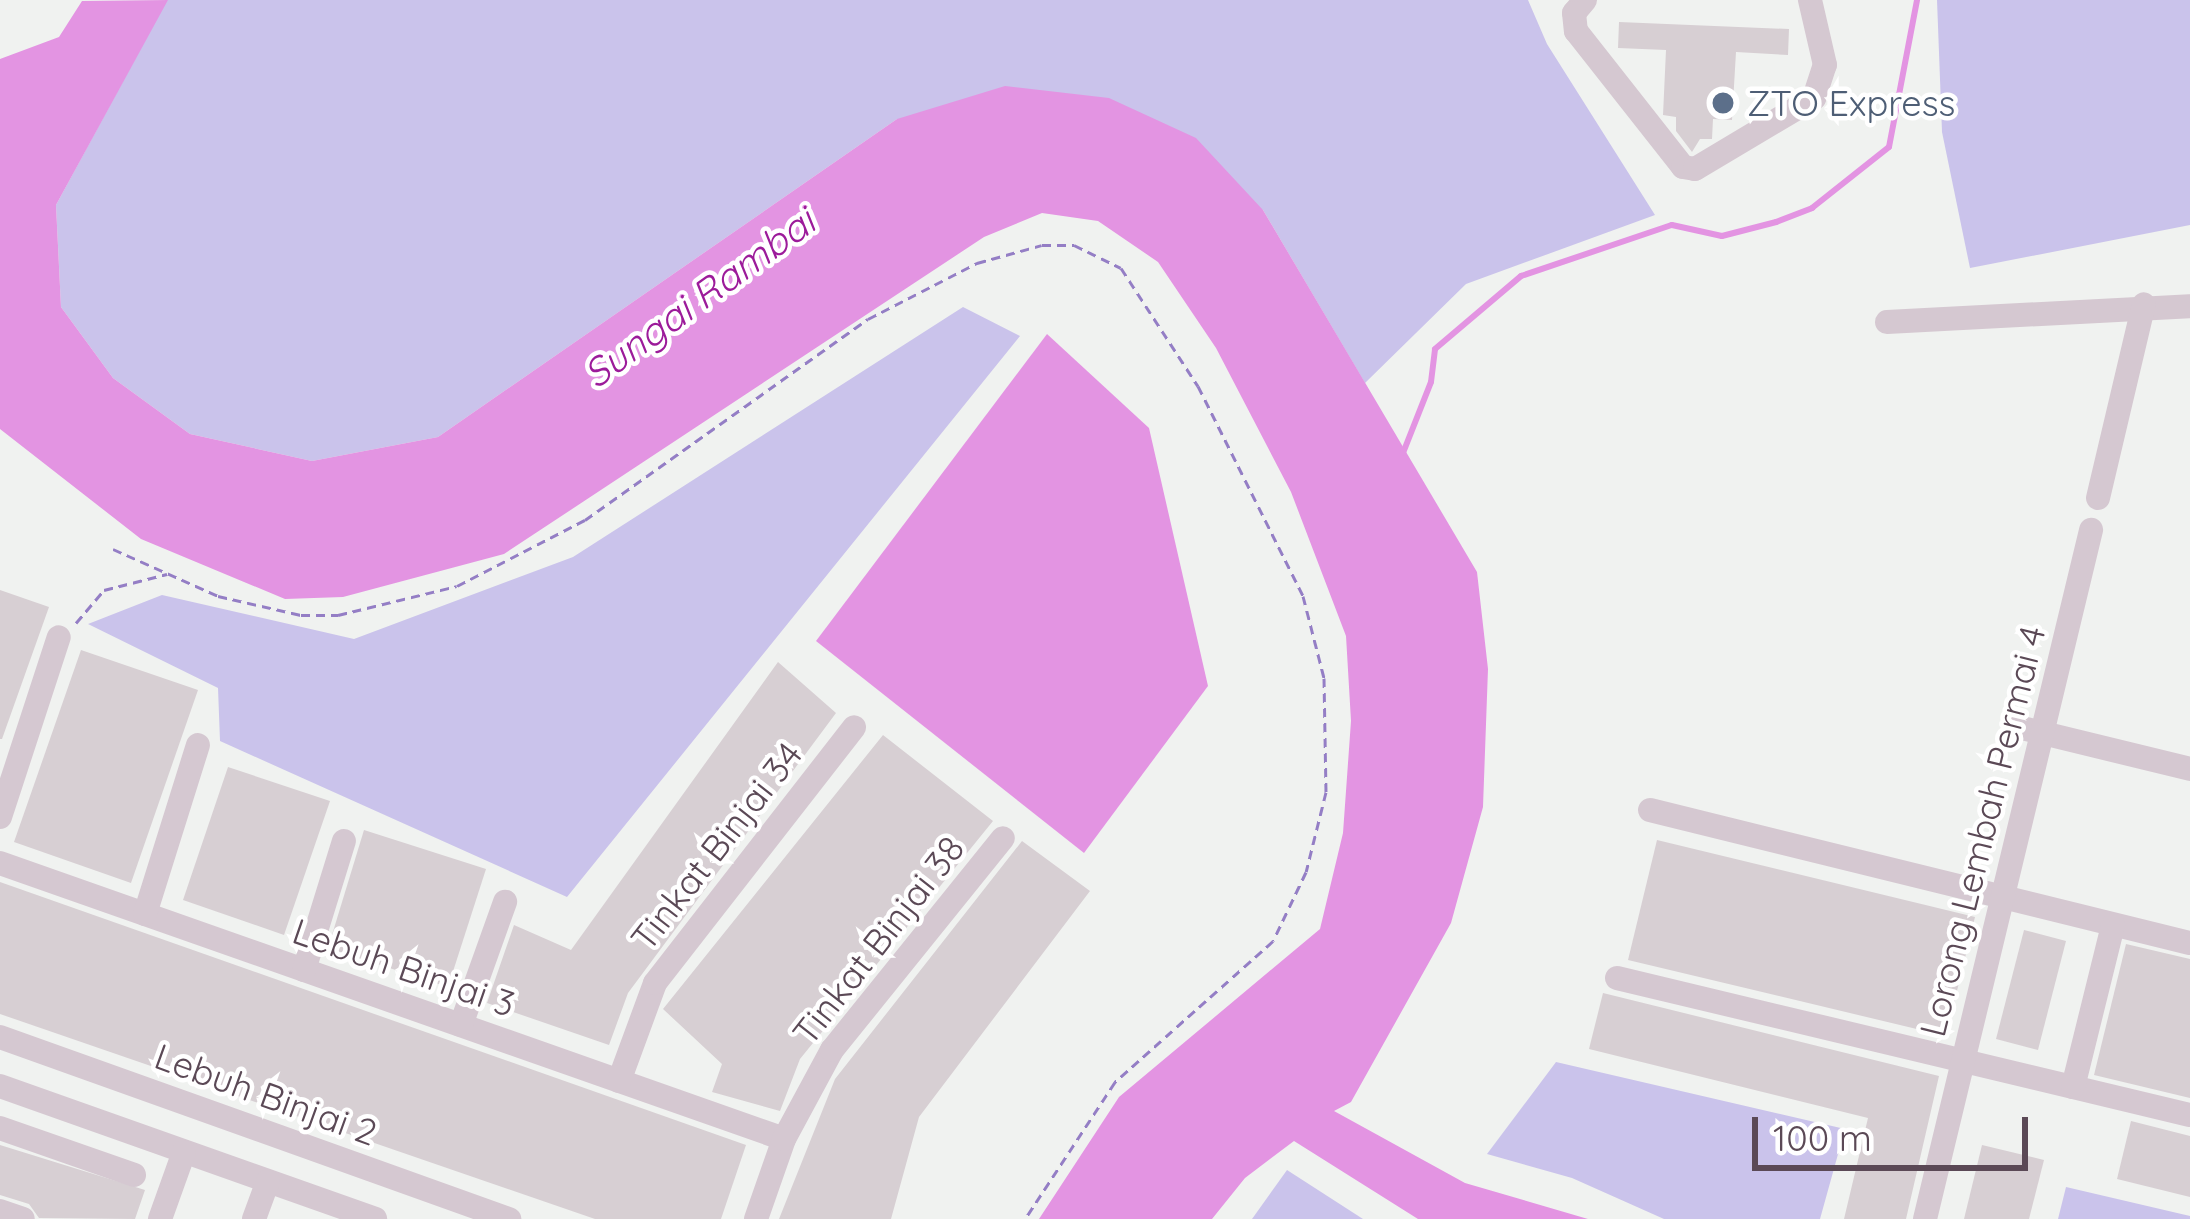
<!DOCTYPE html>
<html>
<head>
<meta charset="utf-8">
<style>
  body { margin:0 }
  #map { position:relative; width:2190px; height:1219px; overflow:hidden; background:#f0f2f0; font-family:Quicksand,sans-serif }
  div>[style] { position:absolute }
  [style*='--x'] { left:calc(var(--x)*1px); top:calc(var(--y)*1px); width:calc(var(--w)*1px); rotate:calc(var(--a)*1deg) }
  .green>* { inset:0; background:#cac3eb }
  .water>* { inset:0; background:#e394e2 }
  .stream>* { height:6px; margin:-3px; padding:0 3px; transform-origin:3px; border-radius:3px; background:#e394e2 }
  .building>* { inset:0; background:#d7cfd3 }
  .path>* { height:3px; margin-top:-1.5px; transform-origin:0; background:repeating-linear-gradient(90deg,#947ec5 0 9px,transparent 0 15px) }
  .minor>* { height:24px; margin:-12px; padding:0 12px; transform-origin:12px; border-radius:12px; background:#d5c8d1 }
  .dots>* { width:33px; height:33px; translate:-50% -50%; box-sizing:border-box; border:6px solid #fff; border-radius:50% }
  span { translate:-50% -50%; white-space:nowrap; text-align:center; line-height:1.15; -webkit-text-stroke:9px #fff; paint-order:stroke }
  .service-label { font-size:36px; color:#4e5e75 }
  .left { translate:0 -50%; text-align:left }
  .street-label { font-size:36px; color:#5b4956 }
  .water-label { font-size:39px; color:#9c1b9a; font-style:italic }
  .scale { position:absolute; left:1752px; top:1117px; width:276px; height:54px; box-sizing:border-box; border:6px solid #5b4956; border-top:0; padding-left:15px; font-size:36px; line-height:42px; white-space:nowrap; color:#5b4956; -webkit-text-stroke:9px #fff; paint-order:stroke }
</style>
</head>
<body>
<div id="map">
  <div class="green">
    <div style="clip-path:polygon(167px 0,1528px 0,1547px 44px,1655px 215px,1466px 284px,1365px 383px,1263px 210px,897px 119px,438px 437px,312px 461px,190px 434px,113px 378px,61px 307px,56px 205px)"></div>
    <div style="clip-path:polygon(1937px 0,2190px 0,2190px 225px,1970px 268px,1942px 132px)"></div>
    <div style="clip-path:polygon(963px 307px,1020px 336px,567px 897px,220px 741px,218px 688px,88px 624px,162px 595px,354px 639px,573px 557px)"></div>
    <div style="clip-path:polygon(1556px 1062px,1845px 1129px,1820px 1219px,1664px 1219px,1572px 1178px,1487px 1154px)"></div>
    <div style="clip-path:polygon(1287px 1170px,1363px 1219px,1252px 1219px)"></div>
    <div style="clip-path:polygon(2066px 1187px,2190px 1216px,2190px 1219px,2058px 1219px)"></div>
  </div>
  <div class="water">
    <div style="clip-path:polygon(168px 0,56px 205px,61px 307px,113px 378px,190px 434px,312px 461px,438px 437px,897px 119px,1005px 86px,1109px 98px,1196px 138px,1263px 210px,1477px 572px,1488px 669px,1483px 807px,1451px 923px,1351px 1102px,1334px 1111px,1465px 1183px,1588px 1219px,1418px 1219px,1294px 1141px,1245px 1178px,1212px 1219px,1039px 1219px,1119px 1097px,1320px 929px,1343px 833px,1351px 721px,1346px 636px,1291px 492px,1216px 348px,1158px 262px,1098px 221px,1042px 213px,984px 237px,504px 554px,343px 597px,285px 599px,141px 539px,0 429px,0 59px,59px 37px,82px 1px)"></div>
    <div style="clip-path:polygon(1047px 334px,1149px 428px,1208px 686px,1084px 853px,816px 641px)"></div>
  </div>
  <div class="stream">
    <div style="--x:1403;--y:453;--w:76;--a:-68.5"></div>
    <div style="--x:1431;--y:382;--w:33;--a:-83"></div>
    <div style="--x:1435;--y:349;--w:113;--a:-40.3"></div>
    <div style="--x:1521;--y:276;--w:159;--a:-18.7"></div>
    <div style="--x:1672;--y:225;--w:51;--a:12.4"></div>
    <div style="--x:1722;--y:236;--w:56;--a:-14.5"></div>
    <div style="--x:1776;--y:222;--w:39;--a:-21"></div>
    <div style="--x:1812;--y:208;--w:98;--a:-38.4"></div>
    <div style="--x:1889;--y:147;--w:150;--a:-79.2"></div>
  </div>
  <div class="building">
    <div style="clip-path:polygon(1619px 22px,1789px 29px,1788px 55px,1736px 52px,1732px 120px,1713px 119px,1712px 139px,1700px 139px,1692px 152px,1676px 131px,1676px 117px,1663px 115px,1666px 50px,1618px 48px)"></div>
    <div style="clip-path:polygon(0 590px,49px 607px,2px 739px,0 739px)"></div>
    <div style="clip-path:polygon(81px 650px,198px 690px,131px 883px,14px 842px)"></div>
    <div style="clip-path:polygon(778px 662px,836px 713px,628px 993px,609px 1045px,487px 1003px,514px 925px,571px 950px)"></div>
    <div style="clip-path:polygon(883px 735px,993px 821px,800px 1059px,780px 1111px,712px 1092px,722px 1064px,663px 1009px)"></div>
    <div style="clip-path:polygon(228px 767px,330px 801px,284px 935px,183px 900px)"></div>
    <div style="clip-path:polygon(364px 830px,486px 869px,448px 987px,328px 948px)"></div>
    <div style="clip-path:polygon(1657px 840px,1975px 917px,1946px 1036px,1628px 960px)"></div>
    <div style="clip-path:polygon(1022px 841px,1090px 891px,919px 1117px,891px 1219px,779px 1219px,835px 1079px)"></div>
    <div style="clip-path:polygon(0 882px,746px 1145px,721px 1219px,595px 1219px,0 1014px)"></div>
    <div style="clip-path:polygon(2024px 930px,2066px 941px,2038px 1050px,1996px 1039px)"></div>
    <div style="clip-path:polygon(2126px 944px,2190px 959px,2190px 1098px,2094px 1075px)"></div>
    <div style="clip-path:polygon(1603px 993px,1939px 1076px,1906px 1219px,1844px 1219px,1868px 1118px,1589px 1049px)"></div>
    <div style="clip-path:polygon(2131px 1121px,2190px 1136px,2190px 1197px,2117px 1179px)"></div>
    <div style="clip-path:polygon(0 1145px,145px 1190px,135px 1219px,39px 1218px,29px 1204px,0 1195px)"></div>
    <div style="clip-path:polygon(1982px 1145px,2044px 1160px,2029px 1219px,1964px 1219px)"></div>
  </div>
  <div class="path">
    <div style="--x:113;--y:549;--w:115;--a:24.1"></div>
    <div style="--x:218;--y:596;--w:85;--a:12.9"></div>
    <div style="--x:301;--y:615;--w:37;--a:0"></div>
    <div style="--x:338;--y:615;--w:122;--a:-13.7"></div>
    <div style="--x:457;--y:586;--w:144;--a:-27.3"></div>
    <div style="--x:585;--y:520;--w:347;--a:-35.4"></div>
    <div style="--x:868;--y:319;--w:123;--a:-27.2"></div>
    <div style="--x:977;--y:263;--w:67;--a:-15.5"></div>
    <div style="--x:1042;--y:245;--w:32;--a:0"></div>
    <div style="--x:1074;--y:245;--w:52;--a:26.1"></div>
    <div style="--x:1121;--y:268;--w:141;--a:56.9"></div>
    <div style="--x:1198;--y:386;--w:235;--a:63.4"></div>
    <div style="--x:1303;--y:596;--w:85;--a:75.6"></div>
    <div style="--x:1324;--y:678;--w:114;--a:89"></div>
    <div style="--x:1326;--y:792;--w:82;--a:104"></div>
    <div style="--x:1306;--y:872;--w:76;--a:115.6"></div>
    <div style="--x:1273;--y:941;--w:212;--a:138.3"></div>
    <div style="--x:1115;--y:1082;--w:164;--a:123.3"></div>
    <div style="--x:76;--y:623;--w:43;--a:-49.7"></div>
    <div style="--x:104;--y:590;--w:65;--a:-14.3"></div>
  </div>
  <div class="minor">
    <div style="--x:1585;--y:0;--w:17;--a:130"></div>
    <div style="--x:1574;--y:13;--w:18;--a:84"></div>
    <div style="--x:1576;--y:31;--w:173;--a:51.8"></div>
    <div style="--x:1683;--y:167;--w:12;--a:9"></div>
    <div style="--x:1695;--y:169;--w:139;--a:-30.8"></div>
    <div style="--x:1814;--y:98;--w:35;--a:-72"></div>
    <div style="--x:1825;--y:65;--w:67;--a:-103"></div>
    <div style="--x:1887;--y:322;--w:303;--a:-3"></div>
    <div style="--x:2098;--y:498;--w:199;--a:-76.7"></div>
    <div style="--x:2018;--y:727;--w:177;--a:13.7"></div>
    <div style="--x:1650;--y:810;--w:556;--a:13.84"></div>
    <div style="--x:0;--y:817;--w:189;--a:-71.9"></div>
    <div style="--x:0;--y:863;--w:831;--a:19.39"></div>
    <div style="--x:145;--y:914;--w:177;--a:-72.6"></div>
    <div style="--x:304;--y:970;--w:135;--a:-72.8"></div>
    <div style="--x:1617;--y:978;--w:589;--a:13.45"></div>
    <div style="--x:461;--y:1025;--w:131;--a:-70.3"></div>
    <div style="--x:0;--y:1037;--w:541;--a:19.68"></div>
    <div style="--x:619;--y:1081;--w:104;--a:-69.8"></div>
    <div style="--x:655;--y:983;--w:324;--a:-52.1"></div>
    <div style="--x:0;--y:1086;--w:398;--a:19.5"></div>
    <div style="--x:2073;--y:1087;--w:167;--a:-76.1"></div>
    <div style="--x:0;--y:1128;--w:142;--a:19.3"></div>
    <div style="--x:0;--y:1211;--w:24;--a:19"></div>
    <div style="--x:160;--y:1219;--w:71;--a:-70.3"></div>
    <div style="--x:254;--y:1219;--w:40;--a:-69.8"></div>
    <div style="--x:756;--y:1219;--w:85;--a:-70.7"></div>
    <div style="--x:784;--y:1139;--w:101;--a:-61.7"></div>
    <div style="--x:832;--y:1050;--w:272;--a:-51.1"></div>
    <div style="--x:1925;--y:1219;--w:709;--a:-76.45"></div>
  </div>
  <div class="dots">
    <div style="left:1723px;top:103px;background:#5c6f8a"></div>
  </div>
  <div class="service-label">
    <span class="left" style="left:1747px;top:103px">ZTO Express</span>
  </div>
  <div class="street-label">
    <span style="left:1982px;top:831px;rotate:-76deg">Lorong Lembah Permai 4</span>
    <span style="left:716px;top:846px;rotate:-52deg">Tinkat Binjai 34</span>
    <span style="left:878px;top:940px;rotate:-52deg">Tinkat Binjai 38</span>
    <span style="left:404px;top:967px;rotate:19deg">Lebuh Binjai 3</span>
    <span style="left:266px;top:1094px;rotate:20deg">Lebuh Binjai 2</span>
  </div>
  <div class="water-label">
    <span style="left:699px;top:298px;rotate:-36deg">Sungai Rambai</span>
  </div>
  <div class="scale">100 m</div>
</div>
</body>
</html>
